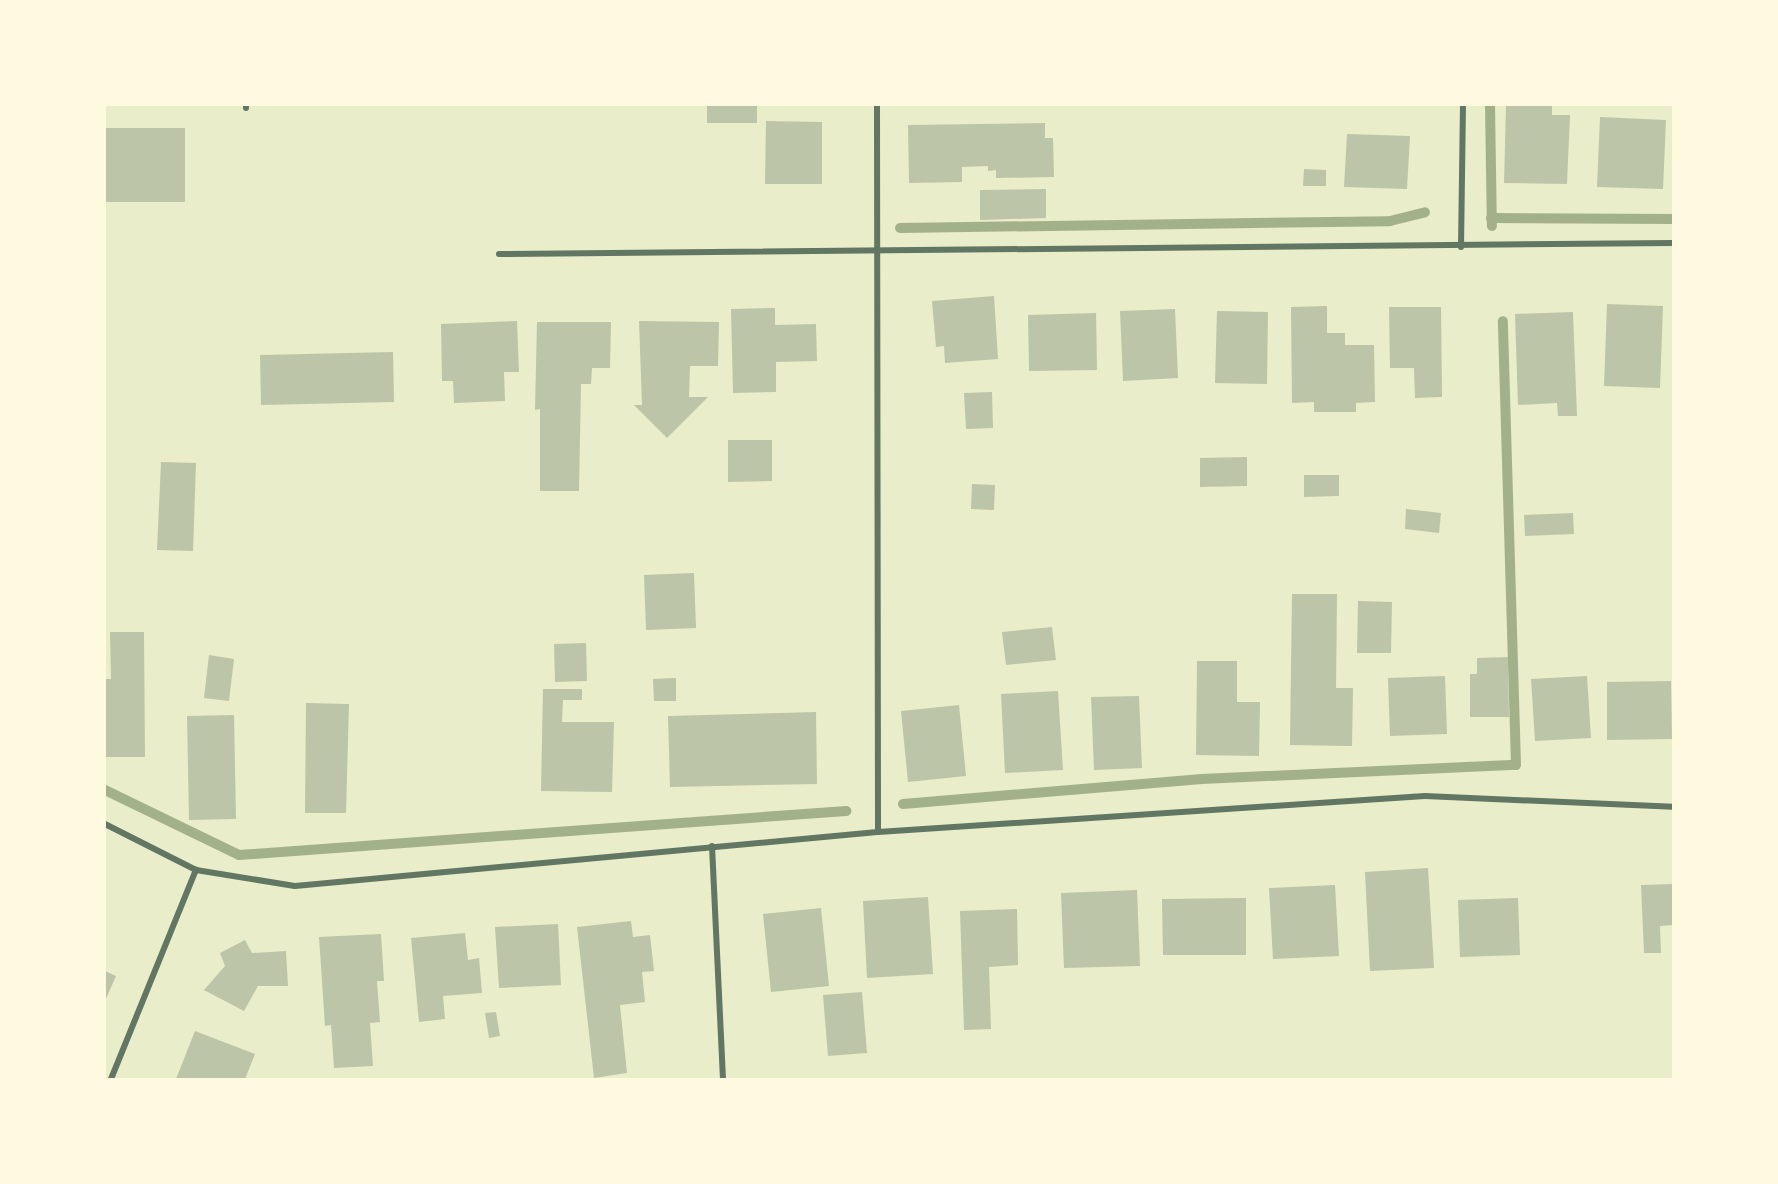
<!DOCTYPE html>
<html>
<head>
<meta charset="utf-8">
<style>
  body { margin:0 }
  #map { position:relative; width:1778px; height:1184px; overflow:hidden; background:#e9edc9; font-family:"Asap Condensed",sans-serif }
  div>[style] { position:absolute }
  [style*='--x'] { left:calc(var(--x)*1px); top:calc(var(--y)*1px); width:calc(var(--w)*1px); rotate:calc(var(--a)*1deg) }
  .stream>* { height:10px; margin:-5px; padding:0 5px; transform-origin:5px; border-radius:5px; background:#a3b18a }
  .building>* { inset:0; background:#bcc5a7 }
  .minor>* { height:6px; margin:-3px; padding:0 3px; transform-origin:3px; border-radius:3px; background:#617663 }
  span { translate:-50% -50%; white-space:nowrap; text-align:center; line-height:1.15; -webkit-text-stroke:4.5px #fefae0; paint-order:stroke }
  .frame { position:absolute; inset:0; border:106px solid #fefae0; pointer-events:none }
</style>
</head>
<body>
<div id="map">
  <div class="stream">
    <div style="--x:1490;--y:105;--w:121;--a:89.1"></div>
    <div style="--x:1491;--y:218;--w:182;--a:0.3"></div>
    <div style="--x:900;--y:228;--w:490;--a:-0.8"></div>
    <div style="--x:1390;--y:221;--w:36;--a:-14"></div>
    <div style="--x:105;--y:790;--w:149;--a:25.9"></div>
    <div style="--x:239;--y:855;--w:609;--a:-4.15"></div>
    <div style="--x:903;--y:804;--w:300;--a:-4.8"></div>
    <div style="--x:1202;--y:779;--w:314;--a:-2.6"></div>
    <div style="--x:1516;--y:765;--w:444;--a:-91.7"></div>
  </div>
  <div class="building">
    <div style="clip-path:polygon(707px 105px,757px 105px,757px 123px,707px 123px)"></div>
    <div style="clip-path:polygon(1506px 105px,1552px 105px,1552px 115px,1570px 115px,1567px 184px,1504px 183px)"></div>
    <div style="clip-path:polygon(1600px 117px,1666px 120px,1663px 189px,1597px 187px)"></div>
    <div style="clip-path:polygon(766px 121px,822px 122px,822px 184px,765px 184px)"></div>
    <div style="clip-path:polygon(1045px 123px,1045px 138px,1053px 138px,1054px 177px,996px 178px,996px 170px,988px 171px,988px 166px,962px 167px,962px 182px,909px 183px,908px 125px)"></div>
    <div style="clip-path:polygon(105px 128px,185px 128px,185px 202px,105px 202px)"></div>
    <div style="clip-path:polygon(1347px 134px,1410px 136px,1407px 189px,1344px 187px)"></div>
    <div style="clip-path:polygon(1304px 169px,1326px 170px,1326px 186px,1303px 186px)"></div>
    <div style="clip-path:polygon(1046px 189px,1046px 218px,980px 220px,980px 190px)"></div>
    <div style="clip-path:polygon(994px 296px,998px 359px,945px 363px,944px 346px,936px 347px,932px 301px)"></div>
    <div style="clip-path:polygon(1607px 304px,1663px 306px,1660px 388px,1604px 386px)"></div>
    <div style="clip-path:polygon(1327px 306px,1327px 333px,1345px 333px,1345px 345px,1374px 345px,1375px 402px,1356px 403px,1356px 412px,1314px 412px,1314px 402px,1292px 403px,1291px 307px)"></div>
    <div style="clip-path:polygon(1389px 307px,1441px 307px,1442px 397px,1415px 398px,1414px 368px,1390px 368px)"></div>
    <div style="clip-path:polygon(775px 308px,775px 325px,816px 324px,817px 361px,776px 362px,776px 392px,733px 393px,731px 309px)"></div>
    <div style="clip-path:polygon(1175px 309px,1178px 378px,1123px 381px,1120px 311px)"></div>
    <div style="clip-path:polygon(1217px 311px,1268px 312px,1267px 384px,1215px 383px)"></div>
    <div style="clip-path:polygon(1573px 312px,1577px 416px,1558px 416px,1557px 403px,1518px 405px,1515px 314px)"></div>
    <div style="clip-path:polygon(1096px 313px,1097px 370px,1029px 371px,1028px 315px)"></div>
    <div style="clip-path:polygon(517px 321px,519px 372px,504px 372px,505px 401px,454px 403px,453px 381px,442px 381px,441px 324px)"></div>
    <div style="clip-path:polygon(639px 321px,719px 322px,718px 366px,690px 366px,689px 397px,708px 397px,667px 438px,634px 405px,642px 405px)"></div>
    <div style="clip-path:polygon(537px 322px,611px 322px,610px 368px,592px 368px,591px 384px,581px 384px,579px 491px,540px 491px,540px 409px,535px 410px)"></div>
    <div style="clip-path:polygon(393px 352px,394px 402px,261px 405px,260px 355px)"></div>
    <div style="clip-path:polygon(992px 392px,993px 428px,966px 429px,964px 393px)"></div>
    <div style="clip-path:polygon(728px 440px,772px 440px,772px 481px,728px 482px)"></div>
    <div style="clip-path:polygon(1247px 457px,1247px 486px,1200px 487px,1200px 458px)"></div>
    <div style="clip-path:polygon(161px 462px,196px 463px,193px 551px,157px 550px)"></div>
    <div style="clip-path:polygon(1304px 475px,1339px 475px,1339px 496px,1304px 497px)"></div>
    <div style="clip-path:polygon(972px 484px,995px 485px,994px 510px,971px 509px)"></div>
    <div style="clip-path:polygon(1406px 509px,1441px 513px,1439px 533px,1405px 529px)"></div>
    <div style="clip-path:polygon(1573px 513px,1574px 534px,1525px 536px,1524px 515px)"></div>
    <div style="clip-path:polygon(694px 573px,696px 628px,646px 630px,644px 575px)"></div>
    <div style="clip-path:polygon(1292px 594px,1337px 594px,1336px 688px,1353px 688px,1352px 746px,1290px 745px)"></div>
    <div style="clip-path:polygon(1358px 601px,1392px 602px,1391px 653px,1357px 653px)"></div>
    <div style="clip-path:polygon(1052px 627px,1056px 660px,1006px 665px,1002px 632px)"></div>
    <div style="clip-path:polygon(110px 632px,144px 632px,145px 757px,105px 757px,105px 679px,111px 679px)"></div>
    <div style="clip-path:polygon(586px 643px,587px 681px,555px 682px,554px 644px)"></div>
    <div style="clip-path:polygon(209px 655px,234px 659px,229px 701px,204px 698px)"></div>
    <div style="clip-path:polygon(1508px 657px,1509px 717px,1470px 717px,1470px 674px,1477px 674px,1477px 658px)"></div>
    <div style="clip-path:polygon(1197px 661px,1237px 661px,1237px 702px,1260px 702px,1259px 756px,1196px 755px)"></div>
    <div style="clip-path:polygon(1445px 676px,1447px 734px,1390px 736px,1388px 678px)"></div>
    <div style="clip-path:polygon(1587px 676px,1591px 738px,1535px 741px,1531px 679px)"></div>
    <div style="clip-path:polygon(676px 678px,676px 701px,654px 701px,653px 679px)"></div>
    <div style="clip-path:polygon(1671px 681px,1672px 739px,1607px 740px,1607px 682px)"></div>
    <div style="clip-path:polygon(543px 689px,582px 689px,582px 700px,563px 700px,562px 722px,614px 722px,612px 792px,541px 791px)"></div>
    <div style="clip-path:polygon(1058px 691px,1063px 770px,1005px 773px,1001px 694px)"></div>
    <div style="clip-path:polygon(1139px 696px,1142px 768px,1094px 770px,1091px 697px)"></div>
    <div style="clip-path:polygon(306px 703px,349px 704px,346px 813px,305px 813px)"></div>
    <div style="clip-path:polygon(959px 705px,966px 776px,908px 782px,901px 711px)"></div>
    <div style="clip-path:polygon(816px 712px,817px 784px,670px 787px,668px 716px)"></div>
    <div style="clip-path:polygon(234px 715px,236px 819px,189px 820px,187px 716px)"></div>
    <div style="clip-path:polygon(1428px 868px,1434px 968px,1370px 971px,1365px 872px)"></div>
    <div style="clip-path:polygon(1673px 884px,1673px 925px,1660px 926px,1661px 953px,1644px 953px,1641px 885px)"></div>
    <div style="clip-path:polygon(1335px 885px,1339px 956px,1273px 959px,1269px 888px)"></div>
    <div style="clip-path:polygon(1137px 890px,1140px 966px,1064px 968px,1061px 893px)"></div>
    <div style="clip-path:polygon(928px 897px,933px 974px,867px 978px,863px 901px)"></div>
    <div style="clip-path:polygon(1246px 898px,1246px 955px,1163px 955px,1162px 899px)"></div>
    <div style="clip-path:polygon(1518px 898px,1520px 955px,1460px 957px,1458px 900px)"></div>
    <div style="clip-path:polygon(821px 908px,829px 986px,771px 992px,763px 914px)"></div>
    <div style="clip-path:polygon(1017px 909px,1018px 965px,989px 967px,991px 1029px,964px 1030px,960px 911px)"></div>
    <div style="clip-path:polygon(631px 921px,633px 937px,650px 935px,654px 971px,642px 972px,645px 1002px,620px 1005px,627px 1073px,594px 1078px,577px 927px)"></div>
    <div style="clip-path:polygon(558px 924px,561px 985px,499px 988px,495px 927px)"></div>
    <div style="clip-path:polygon(465px 933px,468px 960px,479px 958px,482px 993px,443px 996px,445px 1019px,419px 1022px,411px 938px)"></div>
    <div style="clip-path:polygon(381px 934px,384px 981px,377px 981px,380px 1022px,370px 1023px,373px 1066px,334px 1068px,331px 1025px,325px 1026px,319px 937px)"></div>
    <div style="clip-path:polygon(245px 940px,252px 953px,286px 951px,288px 986px,258px 986px,244px 1011px,204px 990px,225px 966px,220px 953px)"></div>
    <div style="clip-path:polygon(105px 971px,116px 976px,105px 1001px)"></div>
    <div style="clip-path:polygon(862px 992px,867px 1053px,828px 1056px,823px 995px)"></div>
    <div style="clip-path:polygon(496px 1012px,500px 1036px,489px 1038px,485px 1013px)"></div>
    <div style="clip-path:polygon(195px 1031px,255px 1054px,245px 1079px,176px 1079px)"></div>
  </div>
  <div class="minor">
    <div style="--x:877;--y:105;--w:727;--a:89.92"></div>
    <div style="--x:246;--y:108;--w:3;--a:-90"></div>
    <div style="--x:1461;--y:247;--w:142;--a:-89.2"></div>
    <div style="--x:499;--y:254;--w:1174;--a:-0.54"></div>
    <div style="--x:105;--y:824;--w:102;--a:26.8"></div>
    <div style="--x:196;--y:870;--w:100;--a:9.2"></div>
    <div style="--x:295;--y:886;--w:585;--a:-5.29"></div>
    <div style="--x:878;--y:832;--w:548;--a:-3.77"></div>
    <div style="--x:1425;--y:796;--w:248;--a:2.5"></div>
    <div style="--x:712;--y:846;--w:233;--a:87.3"></div>
    <div style="--x:111;--y:1079;--w:226;--a:-67.9"></div>
  </div>
  <div class="frame"></div>
</div>
</body>
</html>
